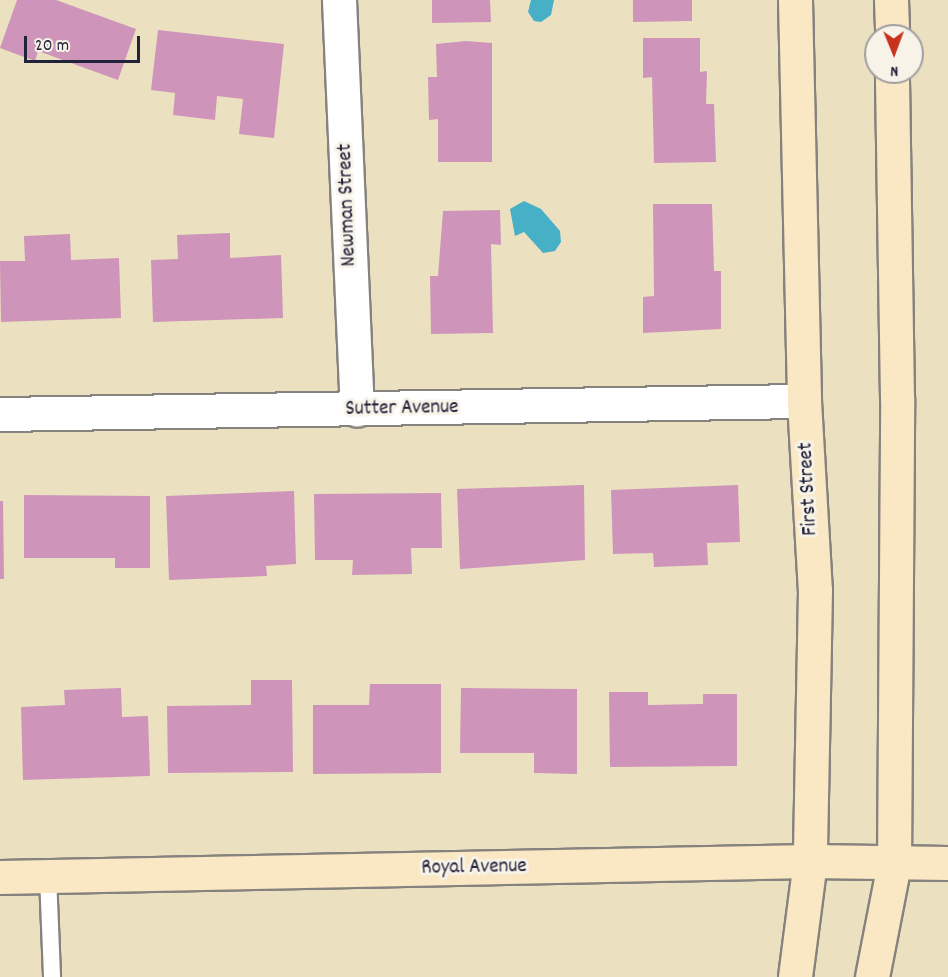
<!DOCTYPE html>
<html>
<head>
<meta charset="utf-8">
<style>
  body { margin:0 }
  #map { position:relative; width:948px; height:977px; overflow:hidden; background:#ebe1c0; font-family:Dekko,sans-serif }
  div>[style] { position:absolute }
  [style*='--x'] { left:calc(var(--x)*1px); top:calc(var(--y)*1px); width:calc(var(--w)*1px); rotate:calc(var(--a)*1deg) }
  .water>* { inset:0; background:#47b0c6 }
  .building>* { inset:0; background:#ce94b9 }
  .roads { filter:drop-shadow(2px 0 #86827e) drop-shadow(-2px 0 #86827e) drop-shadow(0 2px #86827e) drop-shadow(0 -2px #86827e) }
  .lane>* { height:16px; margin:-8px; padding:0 8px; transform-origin:8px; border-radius:8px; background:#fff }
  .street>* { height:33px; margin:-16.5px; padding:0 16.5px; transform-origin:16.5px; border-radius:16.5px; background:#fff }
  .secondary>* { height:33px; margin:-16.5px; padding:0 16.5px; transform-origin:16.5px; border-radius:16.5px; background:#fae7c3 }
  span { translate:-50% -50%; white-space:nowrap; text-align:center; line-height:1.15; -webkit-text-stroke:6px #f7f3e8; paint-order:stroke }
  .street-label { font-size:21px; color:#22223b }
  .north { position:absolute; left:864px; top:24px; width:60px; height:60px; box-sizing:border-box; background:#f7f3e8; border:2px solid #a29fa3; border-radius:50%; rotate:179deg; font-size:16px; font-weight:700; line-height:24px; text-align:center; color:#22223b }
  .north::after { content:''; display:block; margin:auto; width:21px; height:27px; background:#c8321e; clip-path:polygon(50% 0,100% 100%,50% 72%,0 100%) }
  .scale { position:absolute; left:24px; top:36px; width:116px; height:27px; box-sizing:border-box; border:3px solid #22223b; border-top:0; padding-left:8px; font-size:18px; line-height:21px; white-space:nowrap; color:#22223b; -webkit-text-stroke:4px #f7f3e8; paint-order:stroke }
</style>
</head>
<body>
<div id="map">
  <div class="water">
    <div style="clip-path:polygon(531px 0,554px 0,551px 15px,541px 22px,534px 21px,528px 12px)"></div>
    <div style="clip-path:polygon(524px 201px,541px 209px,560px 231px,561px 242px,555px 251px,543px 253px,524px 232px,515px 236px,510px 209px)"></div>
  </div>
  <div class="building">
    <div style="clip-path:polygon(17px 0,56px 0,136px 29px,118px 80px,38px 51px,35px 61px,0 48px)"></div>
    <div style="clip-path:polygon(432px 0,490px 0,491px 22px,432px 23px)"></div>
    <div style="clip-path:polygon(633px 0,692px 0,692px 21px,633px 22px)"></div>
    <div style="clip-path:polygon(158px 30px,284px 44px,274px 138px,239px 134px,243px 99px,217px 96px,215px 120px,173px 115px,175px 93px,151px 90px)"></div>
    <div style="clip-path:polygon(643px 38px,700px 38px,700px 72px,707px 71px,706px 104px,714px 104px,716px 162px,654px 163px,652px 77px,643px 78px)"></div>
    <div style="clip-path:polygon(466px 41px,492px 43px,492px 162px,438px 162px,438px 119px,429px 120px,428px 77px,437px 77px,436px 44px)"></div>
    <div style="clip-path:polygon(653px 204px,712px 204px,714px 271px,721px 271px,721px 329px,643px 333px,643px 297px,654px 296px)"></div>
    <div style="clip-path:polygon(500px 210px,501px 245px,491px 244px,493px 333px,431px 334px,430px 276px,438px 276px,443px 211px)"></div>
    <div style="clip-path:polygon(230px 233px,230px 258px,281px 255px,283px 318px,153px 322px,151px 260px,178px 259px,177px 235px)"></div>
    <div style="clip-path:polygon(70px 234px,71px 260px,119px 258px,121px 318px,1px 322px,0 261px,25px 261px,24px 236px)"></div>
    <div style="clip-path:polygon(584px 485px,585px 560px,460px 569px,457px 489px)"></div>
    <div style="clip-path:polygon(738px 485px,740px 542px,707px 543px,708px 565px,654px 567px,653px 553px,613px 554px,611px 490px)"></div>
    <div style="clip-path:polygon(294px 491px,296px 564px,266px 566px,267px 576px,169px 580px,166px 496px)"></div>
    <div style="clip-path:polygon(441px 493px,442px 548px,411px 548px,412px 574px,352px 575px,353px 560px,315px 560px,314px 494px)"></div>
    <div style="clip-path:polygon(24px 495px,150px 496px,150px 568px,115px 568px,115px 558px,24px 558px)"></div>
    <div style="clip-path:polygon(0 501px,3px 501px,4px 579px,0 579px)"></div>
    <div style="clip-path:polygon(251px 680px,292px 680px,293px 772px,168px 773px,167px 706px,251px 705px)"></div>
    <div style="clip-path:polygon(370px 684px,441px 684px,441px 773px,313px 774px,313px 705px,369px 705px)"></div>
    <div style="clip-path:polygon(121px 688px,122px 717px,148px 716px,150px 776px,23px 780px,21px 707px,65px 705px,64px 690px)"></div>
    <div style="clip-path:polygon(461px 688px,577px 689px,577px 774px,534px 773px,534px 753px,460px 753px)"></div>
    <div style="clip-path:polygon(609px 692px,648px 692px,648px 705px,703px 704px,703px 694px,737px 694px,737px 766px,610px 767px)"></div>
  </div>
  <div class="roads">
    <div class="lane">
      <div style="--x:48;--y:876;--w:101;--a:87.7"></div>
    </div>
    <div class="street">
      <div style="--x:339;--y:0;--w:410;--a:87.5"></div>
      <div style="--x:0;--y:414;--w:804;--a:-0.93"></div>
    </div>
    <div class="secondary">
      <div style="--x:795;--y:0;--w:401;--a:88.7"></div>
      <div style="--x:804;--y:401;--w:189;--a:86.7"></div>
      <div style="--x:815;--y:590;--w:271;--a:91.1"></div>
      <div style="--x:810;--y:861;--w:117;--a:97.4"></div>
      <div style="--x:891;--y:0;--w:36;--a:88"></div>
      <div style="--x:0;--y:877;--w:810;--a:-1.13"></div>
      <div style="--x:810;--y:861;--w:138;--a:0.8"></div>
      <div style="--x:872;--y:977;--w:115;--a:-79"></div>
      <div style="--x:894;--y:864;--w:466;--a:-89.6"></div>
      <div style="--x:897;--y:398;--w:326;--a:-90.9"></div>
    </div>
  </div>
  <div class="street-label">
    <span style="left:348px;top:205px;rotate:-92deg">Newman Street</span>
    <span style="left:402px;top:409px;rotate:-1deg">Sutter Avenue</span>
    <span style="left:809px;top:489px;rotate:-93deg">First Street</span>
    <span style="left:474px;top:868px;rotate:-1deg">Royal Avenue</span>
  </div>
  <div class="north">N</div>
  <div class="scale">20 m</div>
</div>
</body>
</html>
